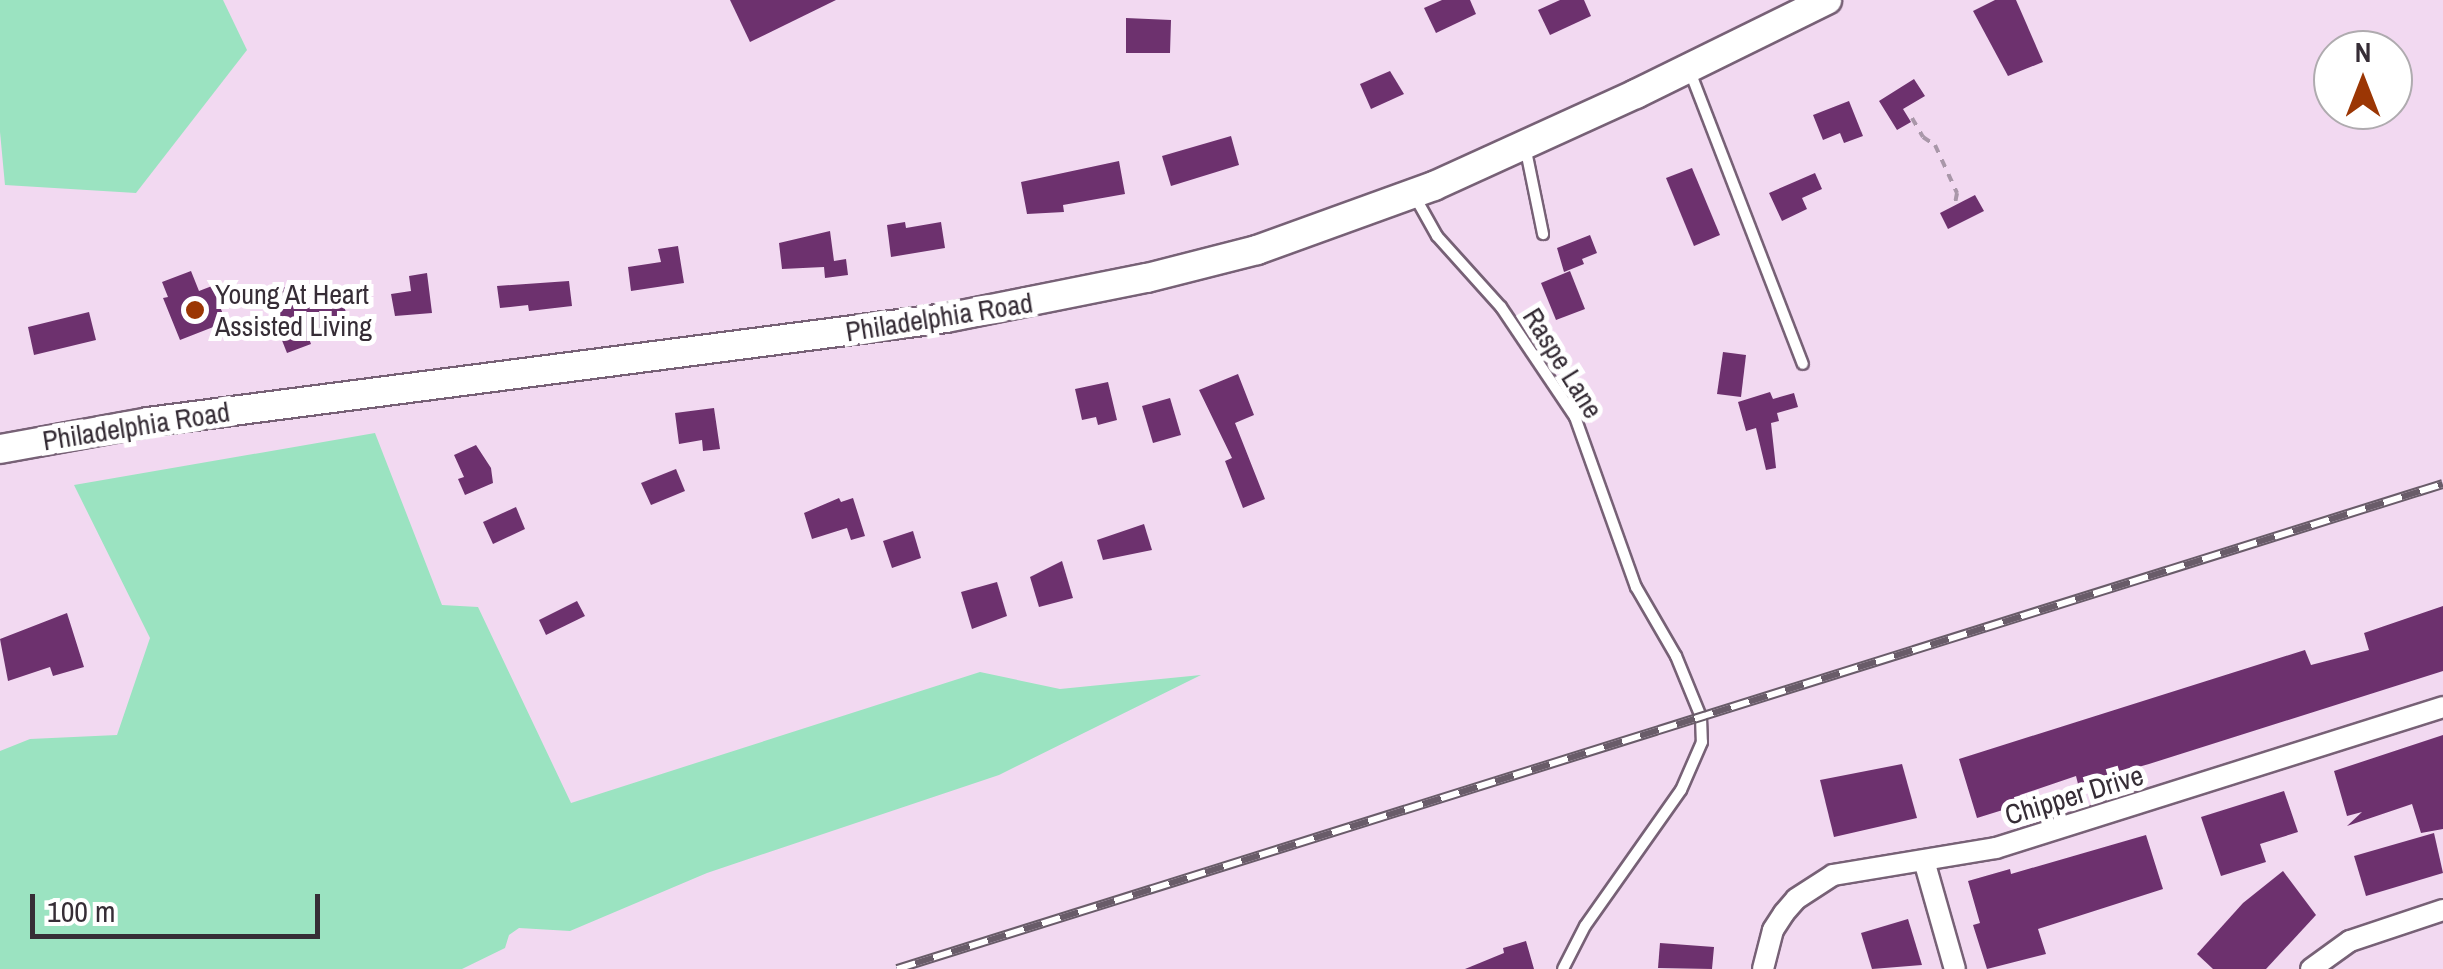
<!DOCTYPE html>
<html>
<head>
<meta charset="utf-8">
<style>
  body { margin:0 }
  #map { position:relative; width:2443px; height:969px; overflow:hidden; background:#f2d9f1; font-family:"Archivo Narrow",sans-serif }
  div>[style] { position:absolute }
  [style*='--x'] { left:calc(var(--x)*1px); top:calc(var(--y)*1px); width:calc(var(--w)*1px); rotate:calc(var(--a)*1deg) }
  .green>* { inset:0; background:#9be3c1 }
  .building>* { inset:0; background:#6d316e }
  .path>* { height:4px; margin-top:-2px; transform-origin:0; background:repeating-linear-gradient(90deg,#a997a9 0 8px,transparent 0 16px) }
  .roads { filter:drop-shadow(2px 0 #776176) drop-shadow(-2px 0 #776176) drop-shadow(0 2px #776176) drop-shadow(0 -2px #776176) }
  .lane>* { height:10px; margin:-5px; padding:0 5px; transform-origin:5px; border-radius:5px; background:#fff }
  .street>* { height:20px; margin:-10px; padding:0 10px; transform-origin:10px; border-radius:10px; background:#fff }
  .secondary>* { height:28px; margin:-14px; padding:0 14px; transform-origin:14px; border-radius:14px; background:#fff }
  .rail>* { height:10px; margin-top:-5px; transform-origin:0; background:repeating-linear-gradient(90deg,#fff 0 19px,#695c69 0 38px); box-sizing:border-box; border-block:2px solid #695c69 }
  .dots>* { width:28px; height:28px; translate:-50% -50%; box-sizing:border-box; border:5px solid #fff; border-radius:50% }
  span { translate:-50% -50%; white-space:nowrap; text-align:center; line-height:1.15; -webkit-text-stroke:10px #fff; paint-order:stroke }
  .poi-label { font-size:28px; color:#362d36 }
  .left { translate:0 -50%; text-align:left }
  .street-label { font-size:28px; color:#362d36 }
  .north { position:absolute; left:2313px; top:30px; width:100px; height:100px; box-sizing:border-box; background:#fff; border:2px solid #afabaf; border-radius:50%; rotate:0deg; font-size:28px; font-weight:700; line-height:40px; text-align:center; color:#362d36 }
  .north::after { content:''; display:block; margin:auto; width:35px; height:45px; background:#9b3604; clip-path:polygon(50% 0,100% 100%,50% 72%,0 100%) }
  .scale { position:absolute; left:30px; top:894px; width:290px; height:45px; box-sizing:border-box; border:5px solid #362d36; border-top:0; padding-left:12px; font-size:30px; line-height:35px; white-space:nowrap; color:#362d36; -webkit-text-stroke:8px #fff; paint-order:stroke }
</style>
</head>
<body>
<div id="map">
  <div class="green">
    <div style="clip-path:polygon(0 0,223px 0,247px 50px,136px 193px,5px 185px,0 132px)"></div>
    <div style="clip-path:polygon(375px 433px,442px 605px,478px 607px,571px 803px,980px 672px,1060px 689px,1201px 675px,999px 775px,707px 873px,570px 931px,519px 928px,509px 935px,505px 948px,462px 969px,0 969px,0 751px,30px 739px,117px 735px,150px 638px,74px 485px)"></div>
  </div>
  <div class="building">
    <div style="clip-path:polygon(730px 0,836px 0,750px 42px)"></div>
    <div style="clip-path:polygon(1442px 0,1470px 0,1476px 14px,1436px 33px,1424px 8px)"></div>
    <div style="clip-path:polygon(1560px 0,1584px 0,1591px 16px,1550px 35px,1538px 10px)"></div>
    <div style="clip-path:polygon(1995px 0,2016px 0,2043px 62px,2008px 76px,1973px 11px)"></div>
    <div style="clip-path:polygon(1126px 18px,1171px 20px,1170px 53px,1126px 53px)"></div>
    <div style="clip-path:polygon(1390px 71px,1404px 94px,1371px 109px,1360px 84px)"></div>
    <div style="clip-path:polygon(1914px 79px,1925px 96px,1903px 109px,1911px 122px,1897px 130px,1879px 101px)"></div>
    <div style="clip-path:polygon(1849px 101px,1863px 136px,1844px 143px,1840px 133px,1823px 140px,1813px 115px)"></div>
    <div style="clip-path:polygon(1231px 136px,1239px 165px,1171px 186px,1162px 156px)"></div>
    <div style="clip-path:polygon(1119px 161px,1125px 194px,1063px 205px,1064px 212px,1027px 214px,1021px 182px)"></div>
    <div style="clip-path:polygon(1692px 168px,1720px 235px,1694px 246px,1666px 178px)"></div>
    <div style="clip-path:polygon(1815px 173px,1822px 189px,1802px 198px,1807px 209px,1782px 221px,1769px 193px)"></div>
    <div style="clip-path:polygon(1975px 195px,1984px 211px,1948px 229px,1940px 213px)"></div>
    <div style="clip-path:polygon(905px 222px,906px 228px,941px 222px,945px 248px,891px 257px,887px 225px)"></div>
    <div style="clip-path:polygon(830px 231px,834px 261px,846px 259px,848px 275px,825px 278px,824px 267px,782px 269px,779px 243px)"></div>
    <div style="clip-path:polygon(1590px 235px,1597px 253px,1582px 259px,1584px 264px,1564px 272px,1557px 248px)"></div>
    <div style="clip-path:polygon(678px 246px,684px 283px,631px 291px,628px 267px,661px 262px,658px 249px)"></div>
    <div style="clip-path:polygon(191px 271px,199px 291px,212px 286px,226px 322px,180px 340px,163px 298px,168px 297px,162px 282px)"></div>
    <div style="clip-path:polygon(1570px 271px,1585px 309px,1556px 320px,1541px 283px)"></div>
    <div style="clip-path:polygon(427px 273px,432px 313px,395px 316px,391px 294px,411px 291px,409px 276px)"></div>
    <div style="clip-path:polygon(569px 281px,572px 306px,529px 311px,528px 305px,500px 308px,497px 286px)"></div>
    <div style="clip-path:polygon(288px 286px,296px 306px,337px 289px,348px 317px,307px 333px,311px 344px,287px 353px,264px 295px)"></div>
    <div style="clip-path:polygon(89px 312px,96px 340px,34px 355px,28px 327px)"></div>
    <div style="clip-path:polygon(1723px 352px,1746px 355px,1741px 397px,1717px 394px)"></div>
    <div style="clip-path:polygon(1238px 374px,1254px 415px,1235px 423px,1265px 499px,1243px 508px,1225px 461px,1232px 458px,1199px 390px)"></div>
    <div style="clip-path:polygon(1108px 382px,1117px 420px,1098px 425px,1096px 417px,1082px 420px,1075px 389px)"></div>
    <div style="clip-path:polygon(1770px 392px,1773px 399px,1794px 393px,1798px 407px,1777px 413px,1779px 421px,1771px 423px,1776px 468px,1766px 470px,1756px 428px,1746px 431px,1738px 402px)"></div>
    <div style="clip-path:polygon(1170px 398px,1181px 435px,1153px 443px,1142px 406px)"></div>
    <div style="clip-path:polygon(714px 408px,720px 449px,703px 451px,702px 440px,679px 444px,675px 413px)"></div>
    <div style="clip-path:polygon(476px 445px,491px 468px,493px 483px,465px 495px,458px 479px,464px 477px,454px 455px)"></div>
    <div style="clip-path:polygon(676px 469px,685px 491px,651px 505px,641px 483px)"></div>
    <div style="clip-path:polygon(839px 498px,841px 502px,853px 498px,865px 536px,851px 540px,847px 528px,812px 539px,804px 513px)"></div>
    <div style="clip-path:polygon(516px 507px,525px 529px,493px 544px,483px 522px)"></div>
    <div style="clip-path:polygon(1144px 524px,1152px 550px,1103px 560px,1097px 540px)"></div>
    <div style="clip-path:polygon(913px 531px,921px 558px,892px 568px,883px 541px)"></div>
    <div style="clip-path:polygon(1062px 561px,1073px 598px,1039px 607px,1030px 577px)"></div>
    <div style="clip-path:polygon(997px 582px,1007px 616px,972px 629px,961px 592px)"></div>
    <div style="clip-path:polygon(577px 601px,585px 616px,546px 635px,539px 620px)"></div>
    <div style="clip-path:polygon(2443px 606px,2443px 671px,2149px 764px,2078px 784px,2076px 776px,2020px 795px,2022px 804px,1977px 818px,1959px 759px,2305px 650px,2311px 665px,2369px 650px,2364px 633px)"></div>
    <div style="clip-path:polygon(67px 613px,84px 667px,53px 676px,50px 667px,8px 681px,0 639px)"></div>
    <div style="clip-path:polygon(2443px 735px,2443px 829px,2421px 833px,2412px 804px,2347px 826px,2362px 812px,2347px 816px,2334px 771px)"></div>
    <div style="clip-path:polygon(1902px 764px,1917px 818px,1834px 837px,1820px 780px)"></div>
    <div style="clip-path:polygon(2284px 791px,2298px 832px,2260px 844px,2266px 862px,2221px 876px,2201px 817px)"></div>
    <div style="clip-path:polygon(2434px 833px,2443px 873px,2366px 896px,2354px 856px)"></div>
    <div style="clip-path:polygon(2146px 835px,2163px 889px,2038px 929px,2046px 954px,1987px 969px,1973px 925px,1980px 923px,1968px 881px,2010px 869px,2011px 874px)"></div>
    <div style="clip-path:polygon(2283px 871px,2316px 915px,2266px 969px,2213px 969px,2197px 954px,2243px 903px)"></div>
    <div style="clip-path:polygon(1908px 919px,1922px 965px,1872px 969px,1861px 933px)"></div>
    <div style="clip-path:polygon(1526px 941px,1534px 969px,1465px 969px,1504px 953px,1503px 948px)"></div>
    <div style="clip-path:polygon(1660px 943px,1714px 947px,1712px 969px,1658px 968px)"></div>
  </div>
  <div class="path">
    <div style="--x:1912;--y:118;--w:22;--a:60"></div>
    <div style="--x:1923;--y:137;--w:14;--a:34"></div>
    <div style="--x:1935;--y:145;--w:53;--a:65.4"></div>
    <div style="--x:1957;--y:193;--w:10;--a:101"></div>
  </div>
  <div class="roads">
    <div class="lane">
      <div style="--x:1689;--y:69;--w:316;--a:68.9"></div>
      <div style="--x:1525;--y:146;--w:90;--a:78.4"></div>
      <div style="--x:1414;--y:195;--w:47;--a:60.7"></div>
      <div style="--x:1437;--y:236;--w:96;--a:48"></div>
      <div style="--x:1501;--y:307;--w:133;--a:56.1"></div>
      <div style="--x:1575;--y:417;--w:181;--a:70.3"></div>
      <div style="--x:1636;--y:587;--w:80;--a:59.9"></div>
      <div style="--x:1676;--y:656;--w:66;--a:67.7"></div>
      <div style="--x:1701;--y:717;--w:25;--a:88"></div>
      <div style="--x:1702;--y:742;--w:52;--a:113.6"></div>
      <div style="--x:1681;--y:790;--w:166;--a:125.2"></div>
      <div style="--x:1585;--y:926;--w:48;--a:117.1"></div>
    </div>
    <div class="street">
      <div style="--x:1925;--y:864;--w:109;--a:74.1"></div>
      <div style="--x:1763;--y:969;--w:40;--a:-75.6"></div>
      <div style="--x:1773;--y:930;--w:20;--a:-57"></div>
      <div style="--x:1784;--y:913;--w:18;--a:-49"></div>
      <div style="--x:1796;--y:899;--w:44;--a:-33"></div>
      <div style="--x:1833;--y:875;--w:165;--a:-9.4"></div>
      <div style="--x:1996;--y:848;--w:469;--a:-17.5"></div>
      <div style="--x:2311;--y:969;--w:48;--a:-35.7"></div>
      <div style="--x:2350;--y:941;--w:98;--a:-18.4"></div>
    </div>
    <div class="secondary">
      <div style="--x:0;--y:449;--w:150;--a:-10.3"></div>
      <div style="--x:148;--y:422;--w:805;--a:-7.43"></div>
      <div style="--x:946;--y:318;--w:205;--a:-11.3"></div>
      <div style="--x:1147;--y:278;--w:114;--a:-14.3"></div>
      <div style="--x:1257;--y:250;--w:188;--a:-19.9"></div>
      <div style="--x:1434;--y:186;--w:222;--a:-24.5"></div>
      <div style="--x:1636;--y:94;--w:213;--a:-26.2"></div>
    </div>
  </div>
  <div class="rail">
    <div style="--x:897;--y:969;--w:1620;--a:-17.42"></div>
  </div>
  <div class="dots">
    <div style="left:195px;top:310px;background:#9b3604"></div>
  </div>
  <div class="poi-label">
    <span class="left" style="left:215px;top:310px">Young At Heart<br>Assisted Living</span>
  </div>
  <div class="street-label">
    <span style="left:939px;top:317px;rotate:-9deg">Philadelphia Road</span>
    <span style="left:1563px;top:363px;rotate:58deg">Raspe Lane</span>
    <span style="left:136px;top:426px;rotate:-9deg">Philadelphia Road</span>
    <span style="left:2074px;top:795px;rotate:-17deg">Chipper Drive</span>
  </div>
  <div class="north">N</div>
  <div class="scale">100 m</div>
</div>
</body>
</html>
